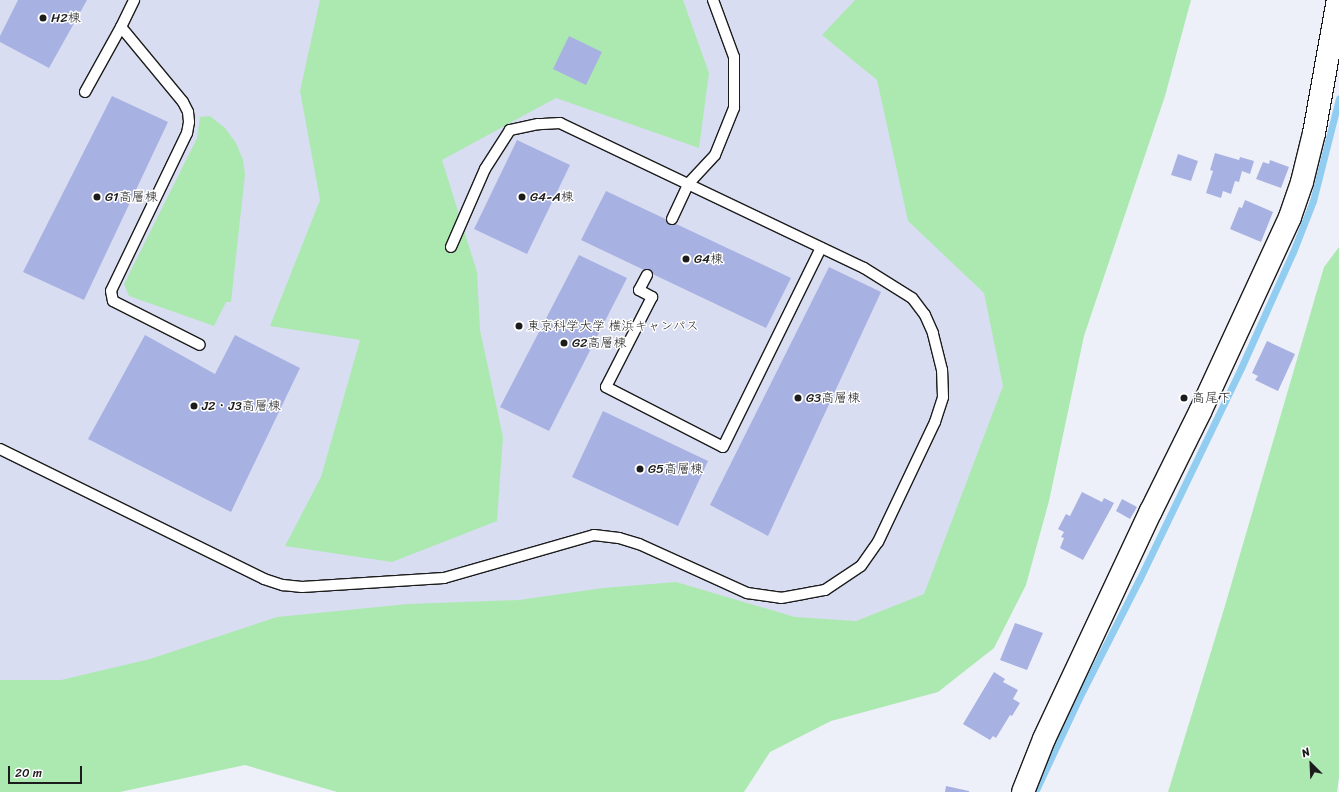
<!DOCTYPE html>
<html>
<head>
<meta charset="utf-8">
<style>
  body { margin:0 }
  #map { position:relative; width:1339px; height:792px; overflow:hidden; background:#eef0f9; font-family:Sriracha,"Klee One",sans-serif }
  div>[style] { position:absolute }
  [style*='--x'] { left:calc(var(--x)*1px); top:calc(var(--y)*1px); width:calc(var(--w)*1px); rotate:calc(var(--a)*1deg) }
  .built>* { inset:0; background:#d9ddf2 }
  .green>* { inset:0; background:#ace9b0 }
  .stream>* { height:7px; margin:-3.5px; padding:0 3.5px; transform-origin:3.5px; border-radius:3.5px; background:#90cdf1 }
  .building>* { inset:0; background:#a8b2e2 }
  .roads { filter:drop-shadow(1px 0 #1c1c1c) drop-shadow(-1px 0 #1c1c1c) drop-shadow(0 1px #1c1c1c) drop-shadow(0 -1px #1c1c1c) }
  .lane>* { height:10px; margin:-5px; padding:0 5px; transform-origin:5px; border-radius:5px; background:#fff }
  .secondary>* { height:22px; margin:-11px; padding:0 11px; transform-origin:11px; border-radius:11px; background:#fff }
  .dots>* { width:11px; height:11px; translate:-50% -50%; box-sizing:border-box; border:2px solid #fff; border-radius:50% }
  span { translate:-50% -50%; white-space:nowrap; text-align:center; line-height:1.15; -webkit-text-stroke:3px #fff; paint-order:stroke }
  .poi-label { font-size:13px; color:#1c1c1c }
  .left { translate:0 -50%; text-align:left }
  .north { position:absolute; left:1291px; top:744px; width:40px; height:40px; -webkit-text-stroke:3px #fff; paint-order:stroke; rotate:336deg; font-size:11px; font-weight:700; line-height:16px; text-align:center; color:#1c1c1c }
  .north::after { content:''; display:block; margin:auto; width:14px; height:18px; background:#1c1c1c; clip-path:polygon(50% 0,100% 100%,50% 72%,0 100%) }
  .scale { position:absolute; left:8px; top:766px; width:74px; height:18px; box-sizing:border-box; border:2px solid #1c1c1c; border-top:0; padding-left:5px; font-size:12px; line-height:14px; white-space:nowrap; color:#1c1c1c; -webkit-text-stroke:3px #fff; paint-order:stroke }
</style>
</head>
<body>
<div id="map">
  <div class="built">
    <div style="clip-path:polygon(0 0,928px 0,1030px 390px,926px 601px,870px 624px,97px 684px,0 681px)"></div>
  </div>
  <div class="green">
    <div style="clip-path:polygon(320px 0,683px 0,709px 73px,699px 148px,556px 98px,442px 160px,477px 272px,480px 330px,503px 437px,497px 521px,392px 562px,285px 546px,321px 477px,360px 340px,270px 326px,320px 200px,300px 91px)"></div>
    <div style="clip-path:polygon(855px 0,1191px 0,1165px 96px,1084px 336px,1049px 501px,1026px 585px,994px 648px,938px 692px,831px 721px,770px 752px,744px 792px,337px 792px,245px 765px,120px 792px,0 792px,0 680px,61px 680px,150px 659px,277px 617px,408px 604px,519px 600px,603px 588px,676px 582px,795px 617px,856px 621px,924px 594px,1003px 386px,984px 293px,908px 221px,877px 80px,822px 35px)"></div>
    <div style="clip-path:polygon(210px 116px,225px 128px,236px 143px,243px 160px,245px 174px,231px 302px,226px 302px,214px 326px,129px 296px,124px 284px,197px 138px,200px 117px)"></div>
    <div style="clip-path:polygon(1339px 247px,1339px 777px,1337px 792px,1168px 792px,1224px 609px,1324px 267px)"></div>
  </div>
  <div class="stream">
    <div style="--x:1035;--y:792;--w:102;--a:-64.9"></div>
    <div style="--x:1078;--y:700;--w:135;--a:-63.1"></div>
    <div style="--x:1139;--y:580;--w:235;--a:-64.3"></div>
    <div style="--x:1241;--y:368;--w:127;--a:-65.9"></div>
    <div style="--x:1293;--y:252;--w:55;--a:-68.6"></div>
    <div style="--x:1313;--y:201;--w:106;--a:-75.8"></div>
  </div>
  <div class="building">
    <div style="clip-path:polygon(18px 0,87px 0,49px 68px,0 42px,0 36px)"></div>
    <div style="clip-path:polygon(569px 36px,602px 52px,586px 85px,553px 69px)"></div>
    <div style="clip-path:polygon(112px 96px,168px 122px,84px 300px,23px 272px)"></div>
    <div style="clip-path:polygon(517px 140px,570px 165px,527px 254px,474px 229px)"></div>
    <div style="clip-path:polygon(1215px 153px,1239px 160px,1240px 157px,1254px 161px,1250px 174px,1242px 171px,1239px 182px,1235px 181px,1231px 194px,1223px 191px,1221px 198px,1206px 193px,1213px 171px,1210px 170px)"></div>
    <div style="clip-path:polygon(1178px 154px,1198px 161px,1191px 181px,1171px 175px)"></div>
    <div style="clip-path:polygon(1270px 160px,1289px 167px,1281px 188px,1256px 179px,1263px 162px,1269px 164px)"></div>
    <div style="clip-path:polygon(606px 191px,791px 278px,766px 328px,581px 240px)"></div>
    <div style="clip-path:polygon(1245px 200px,1273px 212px,1261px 242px,1230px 229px,1239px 207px,1242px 208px)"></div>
    <div style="clip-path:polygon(579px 255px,627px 278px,549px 431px,500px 407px)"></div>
    <div style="clip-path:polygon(829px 267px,881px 292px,768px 536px,710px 505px)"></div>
    <div style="clip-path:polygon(145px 335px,215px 374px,235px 335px,300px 368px,231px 512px,88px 439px)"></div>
    <div style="clip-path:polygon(1267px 341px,1295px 354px,1278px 391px,1255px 380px,1258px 376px,1252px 373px)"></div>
    <div style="clip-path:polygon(603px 411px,708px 461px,678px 526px,572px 477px)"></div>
    <div style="clip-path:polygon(1082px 492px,1102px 502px,1104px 498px,1114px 503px,1083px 560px,1060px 548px,1064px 538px,1061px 537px,1064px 532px,1058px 529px,1066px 514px,1070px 516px)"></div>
    <div style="clip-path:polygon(1122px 499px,1137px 507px,1130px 519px,1116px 511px)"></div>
    <div style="clip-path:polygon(1015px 623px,1043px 633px,1027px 670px,1000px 660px)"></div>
    <div style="clip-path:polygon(994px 672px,1005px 679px,1003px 682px,1018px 690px,1013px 699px,1020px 703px,1012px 716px,1010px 715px,996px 738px,993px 736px,990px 740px,963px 724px)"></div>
    <div style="clip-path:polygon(946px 786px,969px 791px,969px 792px,945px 792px)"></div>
  </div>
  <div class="roads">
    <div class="lane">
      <div style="--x:121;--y:27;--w:97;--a:50.4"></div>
      <div style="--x:183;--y:102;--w:11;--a:63"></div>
      <div style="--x:188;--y:112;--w:10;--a:84"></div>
      <div style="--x:189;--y:122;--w:11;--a:100"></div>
      <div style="--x:187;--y:133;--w:175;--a:115.7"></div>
      <div style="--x:111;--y:291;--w:10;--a:79"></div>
      <div style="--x:113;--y:301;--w:97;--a:26.8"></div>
      <div style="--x:85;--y:92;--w:74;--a:-61"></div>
      <div style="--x:121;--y:27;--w:30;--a:-64"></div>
      <div style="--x:672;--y:219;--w:40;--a:-65"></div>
      <div style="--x:689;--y:183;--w:38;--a:-47"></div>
      <div style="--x:715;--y:155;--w:51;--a:-68"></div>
      <div style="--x:734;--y:108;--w:51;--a:-90"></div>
      <div style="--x:734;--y:57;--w:61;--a:-110.2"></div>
      <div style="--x:647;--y:275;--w:17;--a:118"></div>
      <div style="--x:639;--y:290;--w:15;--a:28"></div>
      <div style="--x:652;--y:297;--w:101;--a:117.1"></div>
      <div style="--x:606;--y:387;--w:131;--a:27.1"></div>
      <div style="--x:723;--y:447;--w:222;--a:-63.8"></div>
      <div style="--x:0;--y:449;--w:294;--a:26.2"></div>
      <div style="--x:264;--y:579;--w:20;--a:18"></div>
      <div style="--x:283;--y:585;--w:19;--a:6"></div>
      <div style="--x:302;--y:587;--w:142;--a:-3.6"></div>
      <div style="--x:444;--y:578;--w:156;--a:-16"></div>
      <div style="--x:594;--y:535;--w:25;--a:7"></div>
      <div style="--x:619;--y:538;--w:21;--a:17"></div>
      <div style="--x:639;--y:544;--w:119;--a:24.4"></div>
      <div style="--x:747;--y:593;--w:34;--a:8"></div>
      <div style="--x:781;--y:598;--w:45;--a:-10.3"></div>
      <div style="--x:825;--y:590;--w:43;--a:-33.7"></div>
      <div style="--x:861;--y:566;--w:29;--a:-55"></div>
      <div style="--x:878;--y:542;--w:133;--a:-64.6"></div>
      <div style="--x:935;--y:422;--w:26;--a:-72"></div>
      <div style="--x:943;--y:397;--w:27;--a:-92"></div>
      <div style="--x:942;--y:370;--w:38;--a:-104"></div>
      <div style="--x:933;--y:333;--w:20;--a:-114"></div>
      <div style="--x:925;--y:315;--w:21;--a:-127"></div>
      <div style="--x:912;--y:298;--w:57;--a:-148"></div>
      <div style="--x:864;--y:268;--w:337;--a:-154.5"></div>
      <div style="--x:560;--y:123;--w:22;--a:177"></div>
      <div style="--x:538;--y:124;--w:29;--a:168"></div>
      <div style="--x:510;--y:130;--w:46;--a:122.7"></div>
      <div style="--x:485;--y:169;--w:85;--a:113.6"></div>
    </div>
    <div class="secondary">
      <div style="--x:1023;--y:792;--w:57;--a:-68.4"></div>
      <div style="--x:1044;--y:739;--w:252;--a:-64.9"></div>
      <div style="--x:1151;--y:511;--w:110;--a:-63.7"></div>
      <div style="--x:1200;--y:412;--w:215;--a:-65.2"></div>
      <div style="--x:1290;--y:217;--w:37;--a:-71"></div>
      <div style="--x:1302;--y:182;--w:50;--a:-76.2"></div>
      <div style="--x:1314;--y:133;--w:135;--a:-79.8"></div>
    </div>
  </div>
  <div class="dots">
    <div style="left:43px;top:18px;background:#1c1c1c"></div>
    <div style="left:97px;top:197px;background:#1c1c1c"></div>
    <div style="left:522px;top:197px;background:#1c1c1c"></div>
    <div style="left:686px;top:259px;background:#1c1c1c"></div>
    <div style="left:519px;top:326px;background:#1c1c1c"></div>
    <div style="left:564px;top:343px;background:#1c1c1c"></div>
    <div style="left:798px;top:398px;background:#1c1c1c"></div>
    <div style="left:1184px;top:398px;background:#1c1c1c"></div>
    <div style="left:194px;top:406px;background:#1c1c1c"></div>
    <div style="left:640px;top:469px;background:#1c1c1c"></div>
  </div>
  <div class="poi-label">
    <span class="left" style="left:51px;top:18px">H2棟</span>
    <span class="left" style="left:105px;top:197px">G1高層棟</span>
    <span class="left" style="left:530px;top:197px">G4-A棟</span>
    <span class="left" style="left:694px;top:259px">G4棟</span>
    <span class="left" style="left:527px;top:326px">東京科学大学 横浜キャンパス</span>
    <span class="left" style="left:572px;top:343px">G2高層棟</span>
    <span class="left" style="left:806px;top:398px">G3高層棟</span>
    <span class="left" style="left:1192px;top:398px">高尾下</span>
    <span class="left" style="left:202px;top:406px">J2・J3高層棟</span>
    <span class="left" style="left:648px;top:469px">G5高層棟</span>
  </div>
  <div class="north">N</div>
  <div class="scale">20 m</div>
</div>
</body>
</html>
